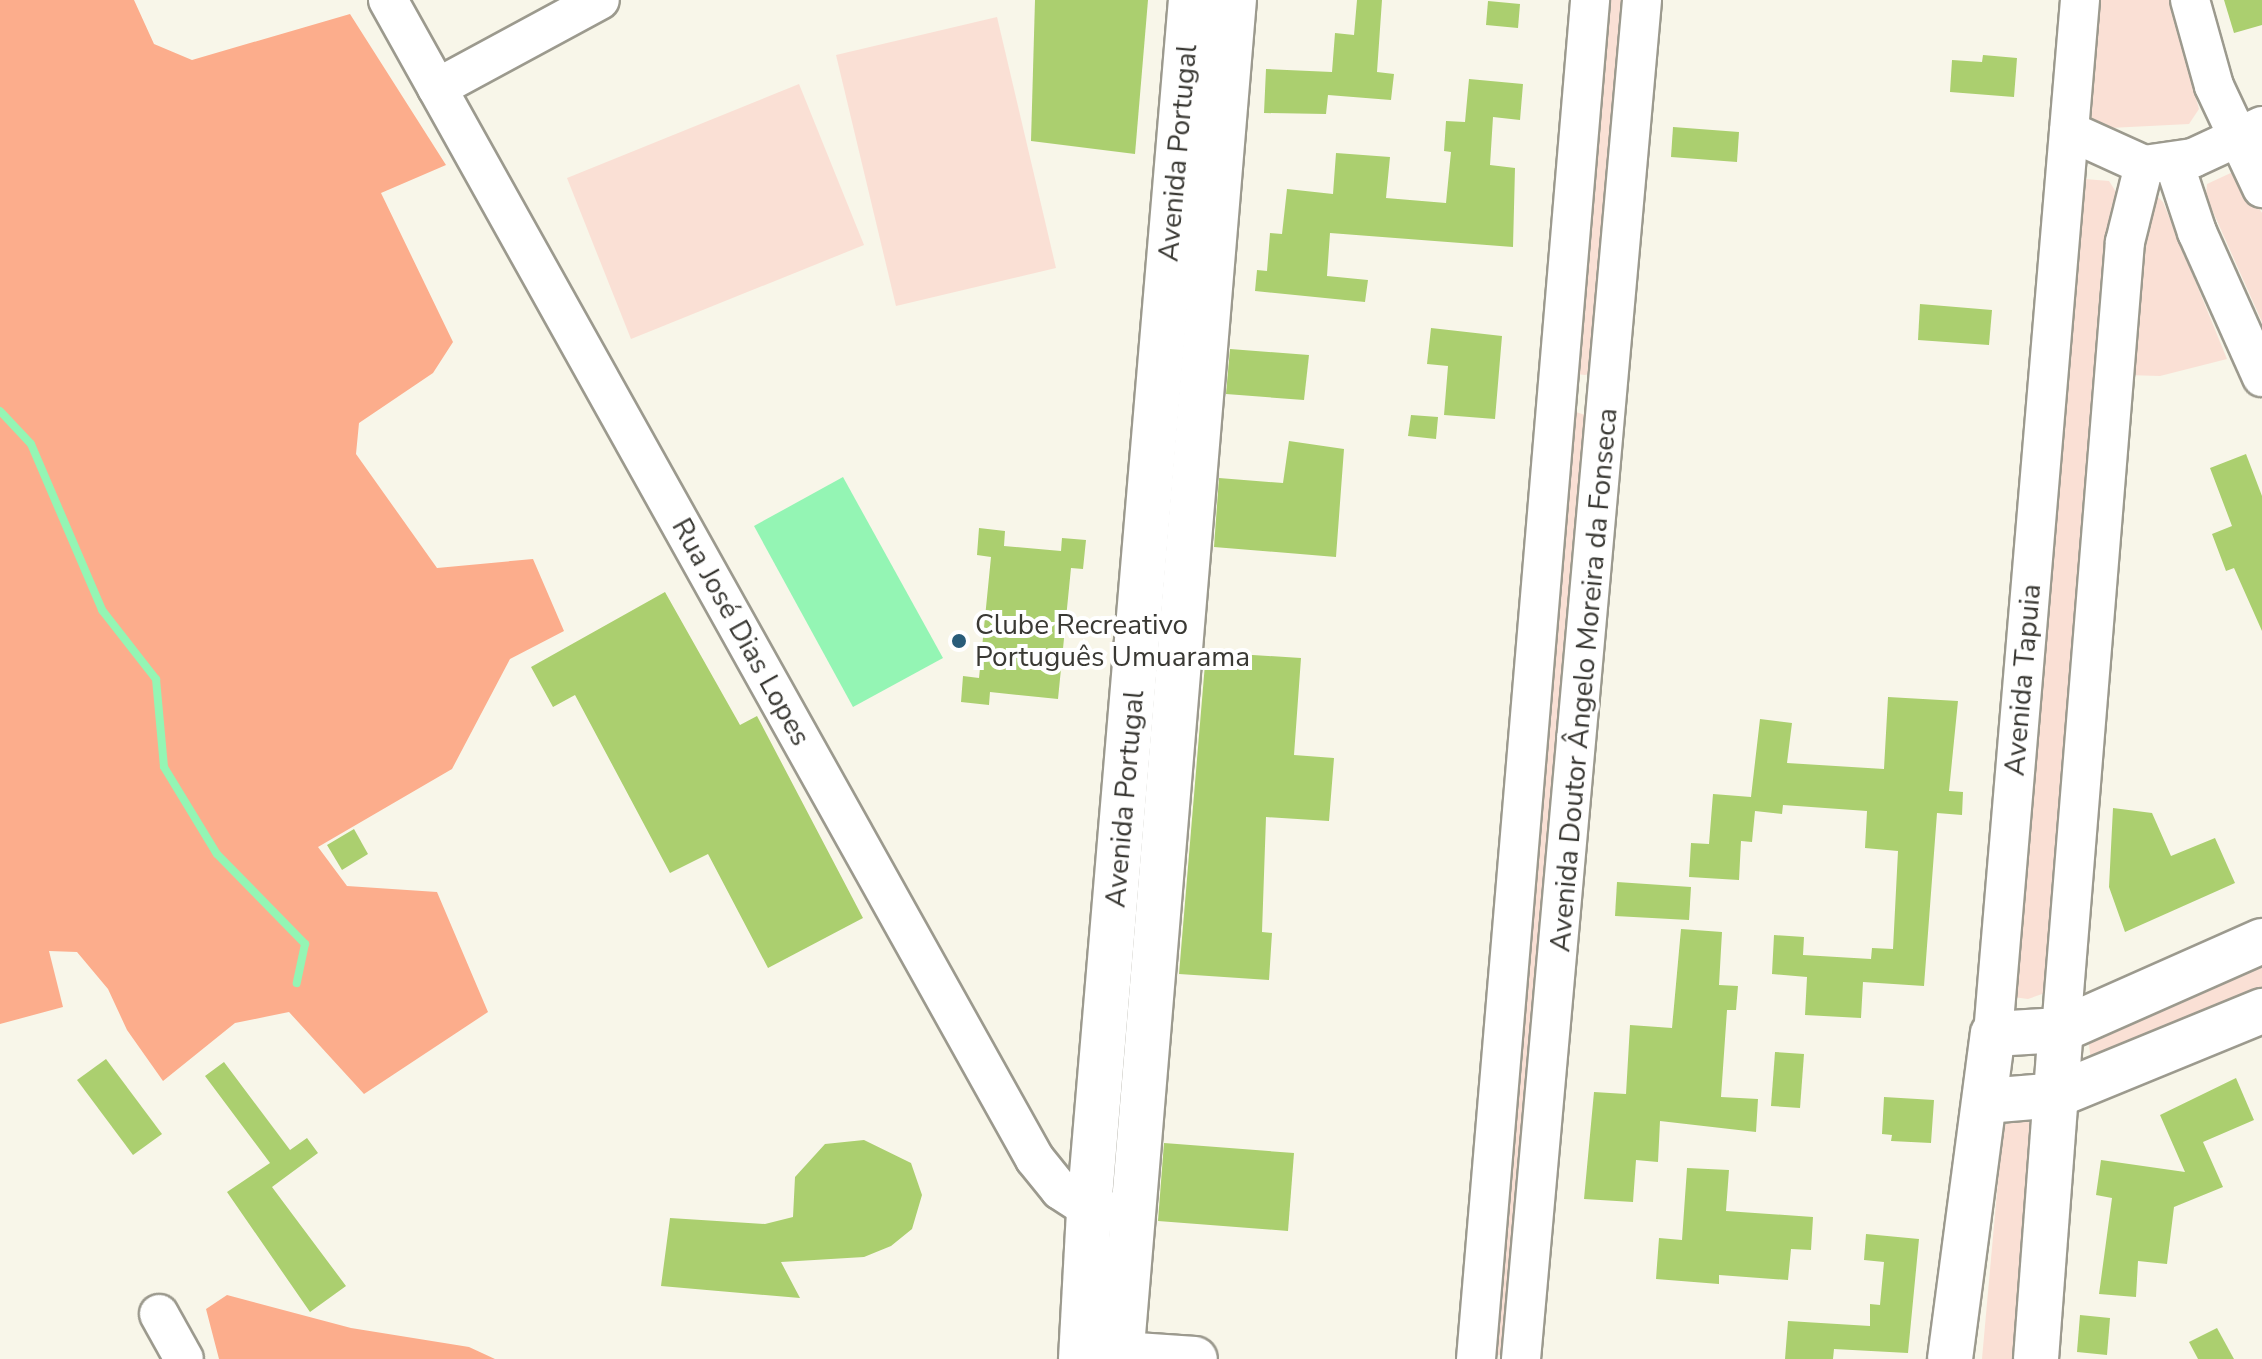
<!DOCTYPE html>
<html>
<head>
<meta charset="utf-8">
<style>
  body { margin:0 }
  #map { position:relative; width:2262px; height:1359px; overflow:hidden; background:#f8f6e9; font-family:"Nunito Sans",sans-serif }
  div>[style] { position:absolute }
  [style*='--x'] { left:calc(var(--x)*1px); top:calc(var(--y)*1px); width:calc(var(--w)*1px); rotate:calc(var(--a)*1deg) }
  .green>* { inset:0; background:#fae0d5 }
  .forest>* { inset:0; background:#fcad8c }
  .water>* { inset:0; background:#94f5b4 }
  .stream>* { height:8px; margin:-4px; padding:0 4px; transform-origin:4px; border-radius:4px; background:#94f5b4 }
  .building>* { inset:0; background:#abcf6f }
  .roads { filter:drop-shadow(2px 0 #9c9a8e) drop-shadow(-2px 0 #9c9a8e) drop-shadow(0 2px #9c9a8e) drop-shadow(0 -2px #9c9a8e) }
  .minor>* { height:38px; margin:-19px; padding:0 19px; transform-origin:19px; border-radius:19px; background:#fff }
  .major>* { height:44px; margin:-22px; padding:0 22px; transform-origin:22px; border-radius:22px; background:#fff }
  .dots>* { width:22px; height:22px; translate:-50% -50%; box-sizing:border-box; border:4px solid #fff; border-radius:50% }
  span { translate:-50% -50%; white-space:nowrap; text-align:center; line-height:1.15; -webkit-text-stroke:8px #fff; paint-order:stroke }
  .street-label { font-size:28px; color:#3a3934 }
  .poi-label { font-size:28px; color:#3a3934 }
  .left { translate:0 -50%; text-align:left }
</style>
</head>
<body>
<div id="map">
  <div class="green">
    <div style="clip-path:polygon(1600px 0,1624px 0,1593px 373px,1585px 375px,1576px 374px)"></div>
    <div style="clip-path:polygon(2099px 0,2169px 0,2199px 109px,2189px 124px,2110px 128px,2094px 120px,2090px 115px)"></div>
    <div style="clip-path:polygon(997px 17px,1056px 268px,896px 306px,836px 55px)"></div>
    <div style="clip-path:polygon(799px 84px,864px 245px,631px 339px,567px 178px)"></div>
    <div style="clip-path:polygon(2235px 171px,2262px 213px,2262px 322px,2206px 196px,2207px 184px)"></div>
    <div style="clip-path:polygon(2085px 179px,2109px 181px,2116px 192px,2045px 993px,2028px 999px,2013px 997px,2075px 184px)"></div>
    <div style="clip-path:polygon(2154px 193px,2163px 202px,2227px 359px,2160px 376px,2126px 375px,2138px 204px)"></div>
    <div style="clip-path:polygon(1573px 411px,1594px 418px,1513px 1356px,1487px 1354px)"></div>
    <div style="clip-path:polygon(2262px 957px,2262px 1001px,2091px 1061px,2088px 1037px)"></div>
    <div style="clip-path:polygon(2015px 1118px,2041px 1126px,2022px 1359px,1982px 1359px,2003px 1126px)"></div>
  </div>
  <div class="forest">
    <div style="clip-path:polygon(0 0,134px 0,154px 44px,192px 60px,350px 14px,446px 165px,381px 193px,453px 342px,433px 373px,359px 423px,356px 454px,437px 568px,533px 559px,564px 631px,510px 659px,452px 769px,318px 847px,347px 886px,437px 892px,488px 1012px,364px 1094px,289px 1012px,235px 1023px,163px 1081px,127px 1030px,108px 989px,77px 952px,49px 951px,63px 1007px,0 1024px)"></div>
    <div style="clip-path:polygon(227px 1295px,351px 1328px,469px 1347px,495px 1359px,219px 1359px,206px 1309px)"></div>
  </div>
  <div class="water">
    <div style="clip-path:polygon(843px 477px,943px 658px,853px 707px,754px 526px)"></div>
  </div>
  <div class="stream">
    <div style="--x:0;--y:411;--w:45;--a:46.8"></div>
    <div style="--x:31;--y:444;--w:181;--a:66.8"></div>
    <div style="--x:102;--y:610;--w:88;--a:52"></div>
    <div style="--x:156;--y:679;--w:88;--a:84.8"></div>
    <div style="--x:164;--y:767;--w:102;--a:58.7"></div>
    <div style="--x:217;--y:854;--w:126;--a:45.6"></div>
    <div style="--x:305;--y:944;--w:40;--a:102"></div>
  </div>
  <div class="building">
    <div style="clip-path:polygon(1035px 0,1148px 0,1135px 154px,1031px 141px)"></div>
    <div style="clip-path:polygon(1357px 0,1382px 0,1377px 72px,1394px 74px,1391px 100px,1328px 95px,1326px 114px,1264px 113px,1266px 69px,1332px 72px,1335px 33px,1354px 35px)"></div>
    <div style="clip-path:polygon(2224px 0,2262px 0,2262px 25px,2234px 33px)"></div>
    <div style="clip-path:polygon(1488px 1px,1520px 4px,1518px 28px,1486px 25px)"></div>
    <div style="clip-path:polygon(1983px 55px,2017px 58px,2014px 97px,1950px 92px,1952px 60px,1982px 62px)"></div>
    <div style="clip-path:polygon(1469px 79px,1523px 84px,1520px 120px,1493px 117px,1490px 165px,1515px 168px,1513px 247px,1330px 233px,1327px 276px,1368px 280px,1365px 302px,1255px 291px,1257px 270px,1267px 271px,1270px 233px,1282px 234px,1287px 189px,1333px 194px,1336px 153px,1390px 157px,1386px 198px,1446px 203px,1451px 152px,1444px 151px,1446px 121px,1465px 122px)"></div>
    <div style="clip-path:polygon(1673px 127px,1739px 132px,1737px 162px,1671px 157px)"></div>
    <div style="clip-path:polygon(1920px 304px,1992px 310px,1989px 345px,1918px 340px)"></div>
    <div style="clip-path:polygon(1431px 328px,1502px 336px,1495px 419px,1444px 415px,1448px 366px,1427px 364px)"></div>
    <div style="clip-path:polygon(1230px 349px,1309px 355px,1304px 400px,1226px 394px)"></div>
    <div style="clip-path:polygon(1411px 415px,1438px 417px,1436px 439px,1408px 436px)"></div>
    <div style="clip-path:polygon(1289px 441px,1344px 449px,1336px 557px,1214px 547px,1219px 478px,1283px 483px)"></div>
    <div style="clip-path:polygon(2246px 454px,2262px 496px,2262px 631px,2234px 568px,2226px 571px,2212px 534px,2232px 526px,2210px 468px)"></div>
    <div style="clip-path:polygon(979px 528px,1005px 531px,1004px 546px,1061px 551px,1062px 538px,1086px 540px,1083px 569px,1071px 568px,1058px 699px,990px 692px,989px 705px,961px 702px,963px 676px,979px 678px,991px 557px,977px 555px)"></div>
    <div style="clip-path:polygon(665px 592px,740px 725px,757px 716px,863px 918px,768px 968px,708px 854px,670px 873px,575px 695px,553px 707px,531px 667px)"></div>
    <div style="clip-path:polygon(1206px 652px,1301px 658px,1294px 755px,1334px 758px,1329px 821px,1266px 817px,1262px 932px,1272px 933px,1269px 980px,1179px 974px)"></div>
    <div style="clip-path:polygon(1888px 697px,1958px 701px,1949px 791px,1963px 792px,1962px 815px,1937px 813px,1924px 986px,1863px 982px,1861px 1018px,1805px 1015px,1807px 977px,1772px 974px,1774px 935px,1804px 937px,1803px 955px,1871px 959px,1872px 948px,1893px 949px,1898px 851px,1865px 848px,1867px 811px,1783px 805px,1782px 814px,1755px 811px,1752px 842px,1741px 841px,1739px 880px,1689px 877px,1691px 843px,1709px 844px,1713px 794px,1751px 797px,1760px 719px,1792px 723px,1787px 763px,1884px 769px)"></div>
    <div style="clip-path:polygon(2113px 808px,2152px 813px,2171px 856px,2215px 838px,2235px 883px,2125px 932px,2109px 887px)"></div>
    <div style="clip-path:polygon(354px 829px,368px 854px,342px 870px,327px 845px)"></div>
    <div style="clip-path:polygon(1617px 882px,1691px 887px,1689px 920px,1615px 916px)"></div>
    <div style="clip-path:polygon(1681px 929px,1722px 932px,1719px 985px,1738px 986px,1736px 1010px,1727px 1010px,1721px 1097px,1758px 1099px,1756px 1132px,1660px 1121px,1658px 1162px,1636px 1160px,1633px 1202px,1584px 1199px,1594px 1092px,1626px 1094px,1630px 1025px,1672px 1028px)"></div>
    <div style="clip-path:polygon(1775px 1052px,1804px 1054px,1800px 1108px,1771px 1106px)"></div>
    <div style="clip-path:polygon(106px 1059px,162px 1134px,133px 1155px,77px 1080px)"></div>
    <div style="clip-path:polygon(224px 1062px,290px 1150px,307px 1138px,318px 1153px,272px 1187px,346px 1286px,310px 1312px,227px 1192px,270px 1163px,205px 1076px)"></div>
    <div style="clip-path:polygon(2236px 1078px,2254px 1120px,2203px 1142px,2223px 1187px,2174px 1207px,2167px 1264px,2138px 1261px,2136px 1297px,2099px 1294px,2112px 1198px,2096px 1195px,2101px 1160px,2185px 1172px,2160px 1115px)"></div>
    <div style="clip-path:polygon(1884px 1097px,1934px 1100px,1931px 1143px,1891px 1141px,1892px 1135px,1882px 1134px)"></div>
    <div style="clip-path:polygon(864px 1140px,911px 1163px,922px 1195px,912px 1229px,891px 1246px,864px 1257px,781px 1262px,800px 1298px,661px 1286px,670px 1218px,765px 1224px,793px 1217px,795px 1177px,825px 1144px)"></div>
    <div style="clip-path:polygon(1164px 1143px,1294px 1153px,1288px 1231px,1158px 1221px)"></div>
    <div style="clip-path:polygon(1687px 1168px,1729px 1170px,1726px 1211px,1813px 1217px,1811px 1250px,1791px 1249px,1788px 1280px,1719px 1275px,1719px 1284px,1656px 1279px,1659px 1238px,1682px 1240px)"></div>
    <div style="clip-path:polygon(1866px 1234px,1919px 1239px,1908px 1353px,1834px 1349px,1833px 1359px,1785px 1359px,1788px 1321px,1870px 1326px,1870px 1304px,1880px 1305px,1884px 1262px,1864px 1260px)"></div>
    <div style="clip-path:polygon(2080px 1315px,2110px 1318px,2107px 1355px,2077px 1352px)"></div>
    <div style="clip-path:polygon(2217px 1328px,2234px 1359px,2198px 1359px,2189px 1342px)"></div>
  </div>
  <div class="roads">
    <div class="minor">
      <div style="--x:388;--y:0;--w:1327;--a:60.83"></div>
      <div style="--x:1035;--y:1159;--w:40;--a:51"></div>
      <div style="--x:1060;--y:1190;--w:35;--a:33"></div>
      <div style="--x:1089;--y:1209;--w:27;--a:6"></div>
      <div style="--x:2190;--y:0;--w:89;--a:74.4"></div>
      <div style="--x:2214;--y:86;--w:113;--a:64.8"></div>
      <div style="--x:437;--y:88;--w:185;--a:-28.4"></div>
      <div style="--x:2069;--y:131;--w:82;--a:24.4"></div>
      <div style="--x:2144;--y:165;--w:49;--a:-8.1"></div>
      <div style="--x:2193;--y:158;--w:76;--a:-24.9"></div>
      <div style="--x:2174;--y:163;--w:73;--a:71.6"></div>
      <div style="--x:2197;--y:232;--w:159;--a:65.9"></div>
      <div style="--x:2061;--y:1030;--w:791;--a:-85.36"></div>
      <div style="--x:2125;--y:242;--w:79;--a:-76.1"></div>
      <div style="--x:1993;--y:1034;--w:1038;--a:-85.19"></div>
      <div style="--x:159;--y:1314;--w:51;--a:60.9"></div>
      <div style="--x:1476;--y:1359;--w:1364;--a:-85.2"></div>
      <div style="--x:1521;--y:1359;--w:1364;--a:-84.91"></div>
    </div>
    <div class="major">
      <div style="--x:1986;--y:1101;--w:71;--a:-4.8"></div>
      <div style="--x:2057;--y:1095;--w:222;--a:-22.3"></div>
      <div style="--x:1092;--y:1352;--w:103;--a:3.9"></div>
      <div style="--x:1081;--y:1359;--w:150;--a:-86.9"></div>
      <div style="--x:1089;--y:1209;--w:1213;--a:-85.18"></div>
      <div style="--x:1121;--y:1359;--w:1364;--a:-85.25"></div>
      <div style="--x:1950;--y:1359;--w:328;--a:-82.5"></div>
      <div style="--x:1993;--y:1034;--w:68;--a:-3.4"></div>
      <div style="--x:2061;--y:1030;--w:220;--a:-23.9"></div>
      <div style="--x:2036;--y:1359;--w:330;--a:-85.7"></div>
    </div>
  </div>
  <div class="dots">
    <div style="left:959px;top:641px;background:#295c79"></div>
  </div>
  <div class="street-label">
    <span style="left:1178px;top:153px;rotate:-85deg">Avenida Portugal</span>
    <span style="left:741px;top:632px;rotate:61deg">Rua José Dias Lopes</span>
    <span style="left:1584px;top:680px;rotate:-85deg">Avenida Doutor Ângelo Moreira da Fonseca</span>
    <span style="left:2023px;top:680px;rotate:-85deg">Avenida Tapuia</span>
    <span style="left:1125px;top:799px;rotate:-85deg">Avenida Portugal</span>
  </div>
  <div class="poi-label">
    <span class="left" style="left:975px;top:641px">Clube Recreativo<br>Português Umuarama</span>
  </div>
</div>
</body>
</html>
